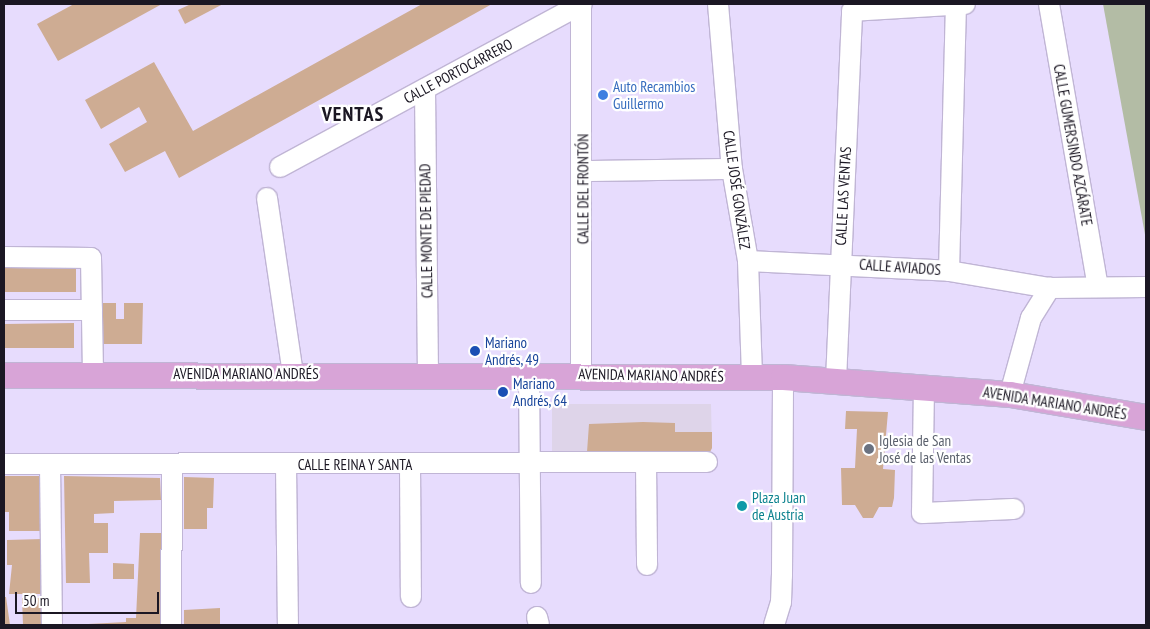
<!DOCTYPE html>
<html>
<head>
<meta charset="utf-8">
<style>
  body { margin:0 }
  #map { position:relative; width:1150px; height:629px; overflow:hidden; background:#e7dcfd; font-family:"PT Sans Narrow",sans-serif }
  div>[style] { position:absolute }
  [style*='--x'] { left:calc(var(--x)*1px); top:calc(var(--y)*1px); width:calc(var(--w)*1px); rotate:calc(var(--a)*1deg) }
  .education>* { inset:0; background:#ded4e9 }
  .green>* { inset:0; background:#b3bca5 }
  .building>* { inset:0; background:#ceac93 }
  .roads { filter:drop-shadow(1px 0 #c0b5d5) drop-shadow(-1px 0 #c0b5d5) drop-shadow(0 1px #c0b5d5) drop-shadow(0 -1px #c0b5d5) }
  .minor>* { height:20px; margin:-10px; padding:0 10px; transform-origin:10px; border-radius:10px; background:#fff }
  .major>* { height:25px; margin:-12.5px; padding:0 12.5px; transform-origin:12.5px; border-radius:12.5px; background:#d8a4d7 }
  .dots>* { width:14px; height:14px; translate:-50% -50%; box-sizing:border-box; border:2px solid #fff; border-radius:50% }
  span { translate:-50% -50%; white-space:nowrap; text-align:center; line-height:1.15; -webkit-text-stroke:4.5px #fff; paint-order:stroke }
  .street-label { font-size:15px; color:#1b1723 }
  .shop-label { font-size:15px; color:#366cbe }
  .left { translate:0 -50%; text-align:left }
  .transit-label { font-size:15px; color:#164399 }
  .worship-label { font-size:15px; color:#5b616d }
  .culture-label { font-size:15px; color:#0d838f }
  .district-label { font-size:20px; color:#1b1723; font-weight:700; letter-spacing:1px }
  .frame { position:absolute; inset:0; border:5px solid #1b1723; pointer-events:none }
  .scale { position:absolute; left:15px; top:592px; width:144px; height:22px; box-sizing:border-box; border:2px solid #1b1723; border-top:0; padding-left:6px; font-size:15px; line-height:18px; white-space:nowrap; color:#1b1723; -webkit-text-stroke:4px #fff; paint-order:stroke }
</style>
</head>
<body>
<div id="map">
  <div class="education">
    <div style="clip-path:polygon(552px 404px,711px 404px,712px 448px,710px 452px,552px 452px)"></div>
  </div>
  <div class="green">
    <div style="clip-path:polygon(1103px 4px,1146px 4px,1146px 240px)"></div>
  </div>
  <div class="building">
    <div style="clip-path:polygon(74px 4px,162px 4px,58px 61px,37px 24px)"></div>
    <div style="clip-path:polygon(191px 4px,223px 4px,185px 24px,178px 10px)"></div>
    <div style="clip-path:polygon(422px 4px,492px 4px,179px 178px,165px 151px,125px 172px,109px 144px,147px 122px,139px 107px,101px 129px,85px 100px,154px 62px,193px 131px)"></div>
    <div style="clip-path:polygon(4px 266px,76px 266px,76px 292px,4px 292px)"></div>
    <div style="clip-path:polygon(102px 303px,116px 303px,116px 319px,124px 319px,124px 303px,143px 303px,142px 344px,102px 344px)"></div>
    <div style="clip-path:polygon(74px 323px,74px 348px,4px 348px,4px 324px)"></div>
    <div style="clip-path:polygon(846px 411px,888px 412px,883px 469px,895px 470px,894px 498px,892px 507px,879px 507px,873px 518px,863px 518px,855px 505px,842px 505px,841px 468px,855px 468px,857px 429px,845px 429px)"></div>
    <div style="clip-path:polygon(643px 422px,675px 423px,675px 432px,712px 432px,712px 448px,710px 452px,587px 452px,589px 424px)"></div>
    <div style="clip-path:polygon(4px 476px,42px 476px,41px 531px,9px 531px,9px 512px,4px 512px)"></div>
    <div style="clip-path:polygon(64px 476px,160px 478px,161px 500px,114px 501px,114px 513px,94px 514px,94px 523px,108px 523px,108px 553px,89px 553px,90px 583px,66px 583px)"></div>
    <div style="clip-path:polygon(184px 477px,214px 478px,213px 508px,207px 508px,207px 529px,184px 529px)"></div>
    <div style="clip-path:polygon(140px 533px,161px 533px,161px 625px,69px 625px,126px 622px,126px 618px,136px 618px)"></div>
    <div style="clip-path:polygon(42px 539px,42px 594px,9px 594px,12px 565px,7px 565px,7px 540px)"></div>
    <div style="clip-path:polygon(113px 563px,134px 564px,134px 579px,113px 579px)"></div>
    <div style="clip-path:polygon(4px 597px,6px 597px,10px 625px,4px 625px)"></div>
    <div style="clip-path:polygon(22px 598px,42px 598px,43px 625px,23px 625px)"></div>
    <div style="clip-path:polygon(220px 608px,220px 625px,184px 625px,184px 610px)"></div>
  </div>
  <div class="roads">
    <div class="minor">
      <div style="--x:581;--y:4;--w:370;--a:90"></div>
      <div style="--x:718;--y:4;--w:166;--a:85.2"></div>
      <div style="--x:732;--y:169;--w:93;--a:80.1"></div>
      <div style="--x:748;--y:261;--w:115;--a:88"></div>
      <div style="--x:1049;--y:4;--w:287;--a:80.2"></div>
      <div style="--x:425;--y:89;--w:284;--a:89.4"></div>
      <div style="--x:280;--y:167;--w:343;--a:-28.4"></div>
      <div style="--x:583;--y:171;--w:149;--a:-0.8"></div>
      <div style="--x:267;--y:198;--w:178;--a:81.6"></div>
      <div style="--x:4;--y:257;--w:87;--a:0.7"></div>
      <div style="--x:91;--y:258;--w:116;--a:89"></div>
      <div style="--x:748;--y:261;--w:201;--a:2.8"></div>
      <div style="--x:949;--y:271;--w:102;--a:9.6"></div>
      <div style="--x:949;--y:271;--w:266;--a:-88.5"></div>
      <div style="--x:4;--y:310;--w:88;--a:0"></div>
      <div style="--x:529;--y:374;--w:209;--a:89.5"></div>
      <div style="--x:836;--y:381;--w:370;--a:-87.5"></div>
      <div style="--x:852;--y:11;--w:113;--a:-3.5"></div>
      <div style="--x:924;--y:387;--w:126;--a:90.9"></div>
      <div style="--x:922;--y:513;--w:92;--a:-2.5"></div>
      <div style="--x:1010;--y:394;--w:79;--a:-74.6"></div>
      <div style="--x:1031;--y:318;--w:36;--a:-58"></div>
      <div style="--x:1050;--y:288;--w:96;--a:-0.6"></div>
      <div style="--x:646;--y:463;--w:102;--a:89.4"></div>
      <div style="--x:4;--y:464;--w:703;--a:-0.16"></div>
      <div style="--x:50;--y:464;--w:161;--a:89.3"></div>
      <div style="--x:286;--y:465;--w:160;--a:89.3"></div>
      <div style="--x:410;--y:465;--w:132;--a:89.6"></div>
      <div style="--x:537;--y:617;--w:8;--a:76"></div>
      <div style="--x:171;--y:625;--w:161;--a:-89.6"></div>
      <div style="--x:774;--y:625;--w:24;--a:-73"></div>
      <div style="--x:781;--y:602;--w:27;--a:-88"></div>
      <div style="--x:782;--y:575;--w:198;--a:-89.7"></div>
    </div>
    <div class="major">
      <div style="--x:4;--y:375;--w:779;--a:0.15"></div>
      <div style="--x:783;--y:377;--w:228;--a:4.3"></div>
      <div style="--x:1010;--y:394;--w:138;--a:9.6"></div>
    </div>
  </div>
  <div class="dots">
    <div style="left:603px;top:95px;background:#3f7fe0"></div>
    <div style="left:475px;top:351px;background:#1a4fb4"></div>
    <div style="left:503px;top:392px;background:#1a4fb4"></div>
    <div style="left:869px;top:449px;background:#6b7280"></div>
    <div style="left:742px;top:506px;background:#0f9aa8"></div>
  </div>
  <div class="street-label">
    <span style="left:458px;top:71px;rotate:-28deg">CALLE PORTOCARRERO</span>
    <span style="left:1073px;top:145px;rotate:80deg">CALLE GUMERSINDO AZCÁRATE</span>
    <span style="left:583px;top:189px;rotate:-90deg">CALLE DEL FRONTÓN</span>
    <span style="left:737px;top:190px;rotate:82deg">CALLE JOSÉ GONZÁLEZ</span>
    <span style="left:843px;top:196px;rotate:-87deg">CALLE LAS VENTAS</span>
    <span style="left:426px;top:231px;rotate:-91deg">CALLE MONTE DE PIEDAD</span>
    <span style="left:900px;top:267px;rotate:4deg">CALLE AVIADOS</span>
    <span style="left:246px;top:374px">AVENIDA MARIANO ANDRÉS</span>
    <span style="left:651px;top:375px;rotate:1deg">AVENIDA MARIANO ANDRÉS</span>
    <span style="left:1055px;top:403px;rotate:9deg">AVENIDA MARIANO ANDRÉS</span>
    <span style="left:355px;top:465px">CALLE REINA Y SANTA</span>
  </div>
  <div class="shop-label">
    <span class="left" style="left:613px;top:95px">Auto Recambios<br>Guillermo</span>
  </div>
  <div class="transit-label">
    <span class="left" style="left:485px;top:351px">Mariano<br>Andrés, 49</span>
    <span class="left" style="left:513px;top:392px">Mariano<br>Andrés, 64</span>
  </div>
  <div class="worship-label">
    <span class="left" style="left:879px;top:449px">Iglesia de San<br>José de las Ventas</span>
  </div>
  <div class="culture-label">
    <span class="left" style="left:752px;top:506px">Plaza Juan<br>de Austria</span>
  </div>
  <div class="district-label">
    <span style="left:353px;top:114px">VENTAS</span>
  </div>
  <div class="frame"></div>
  <div class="scale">50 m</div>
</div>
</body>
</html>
